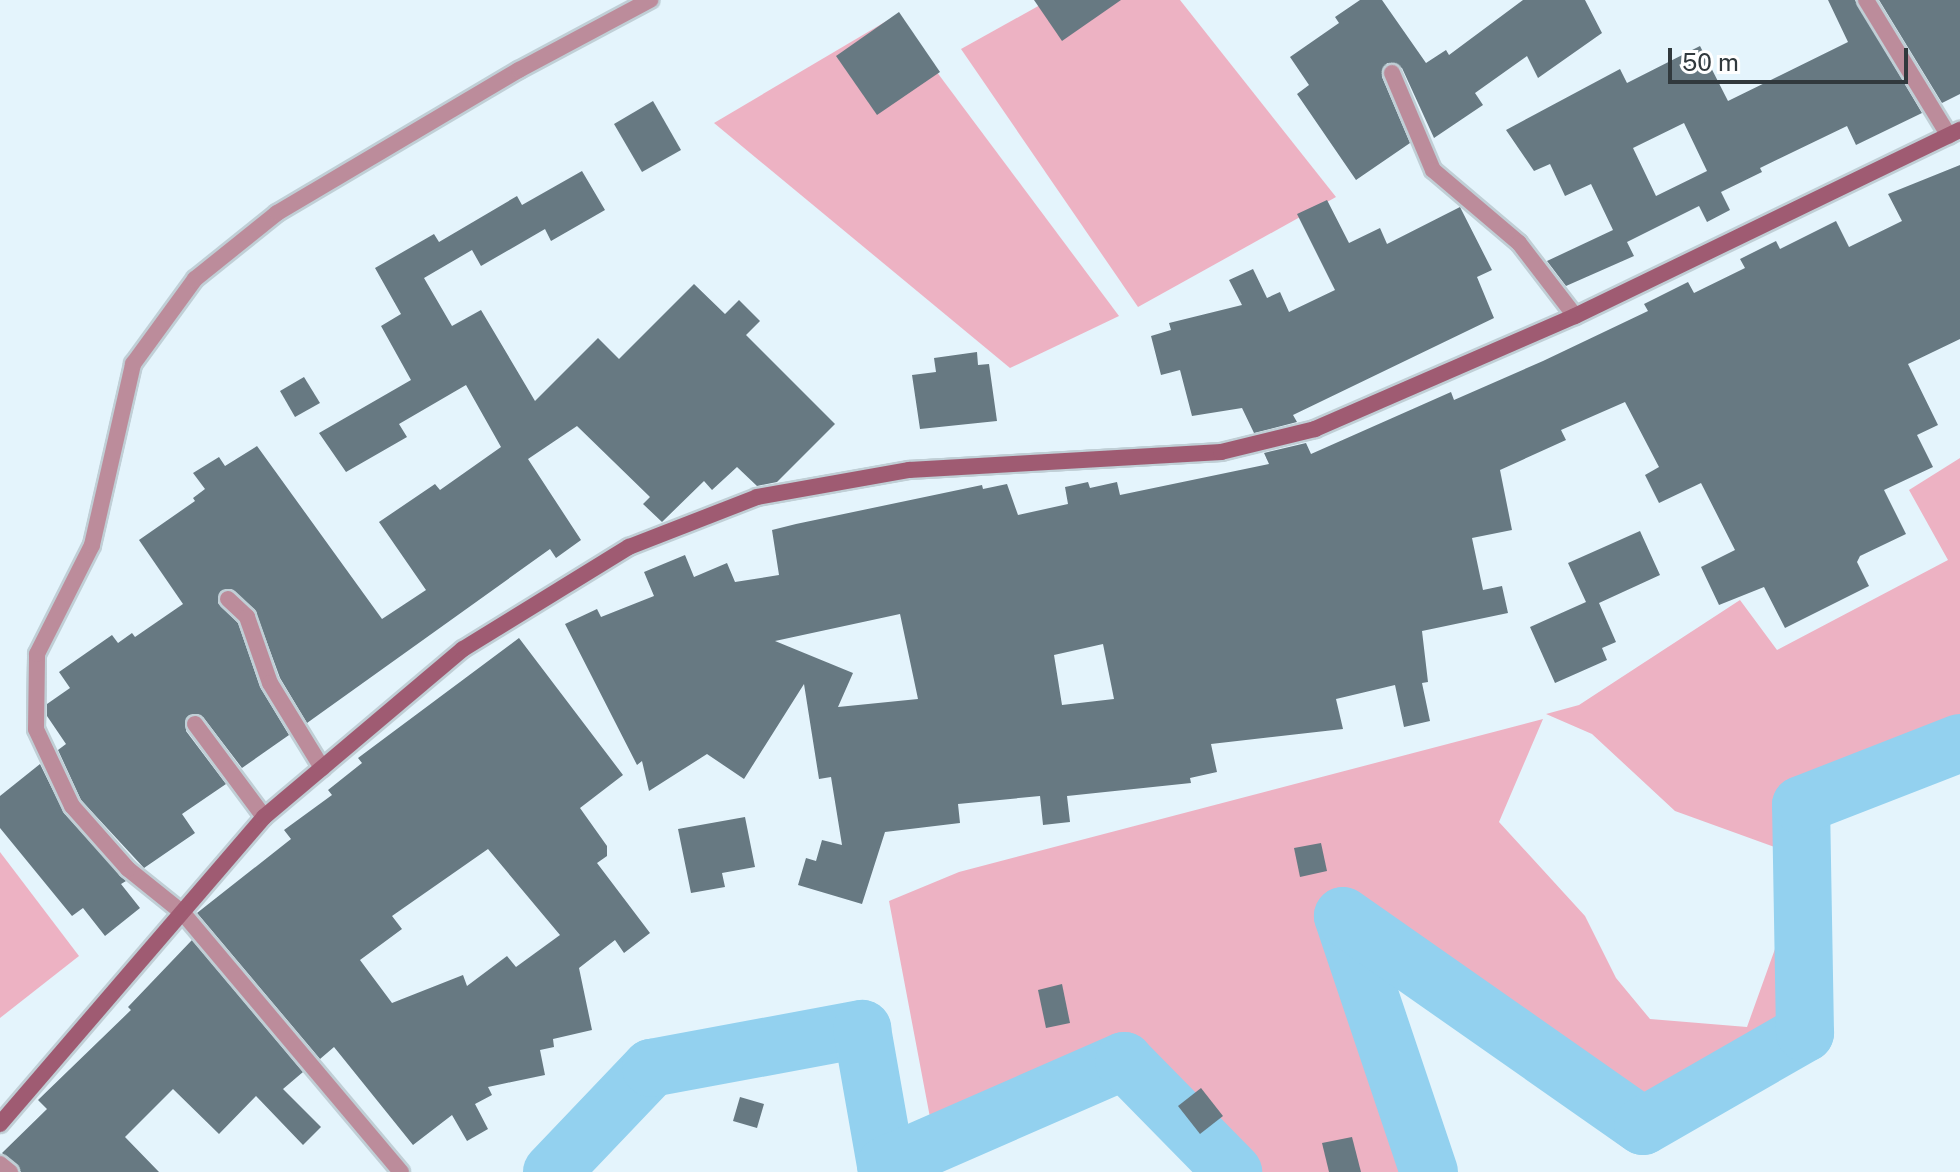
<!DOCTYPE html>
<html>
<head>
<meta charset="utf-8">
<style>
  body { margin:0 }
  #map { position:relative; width:1960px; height:1172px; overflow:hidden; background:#e4f4fc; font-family:"Public Sans",sans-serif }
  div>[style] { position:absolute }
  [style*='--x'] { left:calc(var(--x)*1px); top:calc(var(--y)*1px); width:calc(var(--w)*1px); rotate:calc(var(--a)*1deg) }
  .green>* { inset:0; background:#edb2c3 }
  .river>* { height:58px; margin:-29px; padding:0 29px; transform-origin:29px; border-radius:29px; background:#93d1ef }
  .building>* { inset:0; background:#677982 }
  .roads { filter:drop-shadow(2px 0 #c0cfd6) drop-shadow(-2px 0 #c0cfd6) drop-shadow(0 2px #c0cfd6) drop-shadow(0 -2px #c0cfd6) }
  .street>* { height:16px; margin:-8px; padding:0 8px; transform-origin:8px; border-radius:8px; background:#bc8c9b }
  .secondary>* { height:16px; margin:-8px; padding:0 8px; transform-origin:8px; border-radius:8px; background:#9f5b72 }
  span { translate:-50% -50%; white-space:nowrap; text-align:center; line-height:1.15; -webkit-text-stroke:8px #fff; paint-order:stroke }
  .scale { position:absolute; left:1668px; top:48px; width:240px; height:36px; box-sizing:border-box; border:4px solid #31393d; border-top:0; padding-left:10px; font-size:24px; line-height:28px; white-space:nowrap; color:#31393d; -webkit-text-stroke:6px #fff; paint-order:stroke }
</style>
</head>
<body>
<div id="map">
  <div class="green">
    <div style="clip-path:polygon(1049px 0,1180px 0,1336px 197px,1138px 307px,961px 49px)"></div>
    <div style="clip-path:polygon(895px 16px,1119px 316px,1010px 368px,714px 123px)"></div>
    <div style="clip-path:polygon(1960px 458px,1960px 767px,1825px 823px,1825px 1054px,1692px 1125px,1624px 1148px,1375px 961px,1448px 1172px,1207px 1172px,1120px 1078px,939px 1165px,889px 901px,959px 872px,1543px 719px,1499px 822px,1585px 916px,1616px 978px,1650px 1019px,1747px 1027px,1775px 949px,1783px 850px,1675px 811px,1592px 734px,1546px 714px,1579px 705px,1740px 600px,1777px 650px,1948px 560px,1909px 490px)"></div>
    <div style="clip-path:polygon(0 852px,79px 956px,0 1018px)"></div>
  </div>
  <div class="river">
    <div style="--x:552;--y:1172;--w:144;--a:-46.4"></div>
    <div style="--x:651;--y:1068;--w:215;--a:-10.5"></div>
    <div style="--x:862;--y:1029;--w:138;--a:80"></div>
    <div style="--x:886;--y:1165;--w:260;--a:-23.6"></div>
    <div style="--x:1124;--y:1061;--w:156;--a:45.5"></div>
    <div style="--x:1429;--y:1172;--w:270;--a:-108.6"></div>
    <div style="--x:1343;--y:916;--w:366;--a:35"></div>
    <div style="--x:1643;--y:1126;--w:187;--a:-29.9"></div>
    <div style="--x:1805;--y:1033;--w:228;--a:-91"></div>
    <div style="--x:1801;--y:805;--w:171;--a:-21.3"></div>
  </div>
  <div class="building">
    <div style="clip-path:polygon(1034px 0,1121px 0,1062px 41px)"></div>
    <div style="clip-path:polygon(1360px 0,1382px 0,1426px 63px,1446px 50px,1449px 55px,1523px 0,1585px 0,1602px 33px,1538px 78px,1527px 56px,1475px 93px,1483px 105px,1434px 138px,1402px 68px,1387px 63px,1382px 77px,1410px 143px,1356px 180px,1297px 94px,1309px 85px,1290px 57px,1339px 23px,1335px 17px)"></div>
    <div style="clip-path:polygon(evenodd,1828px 0,1855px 0,1922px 113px,1856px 145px,1847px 126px,1760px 168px,1762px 172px,1721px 192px,1730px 210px,1707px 222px,1699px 206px,1627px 242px,1634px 256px,1566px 286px,1547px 261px,1613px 230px,1591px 184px,1565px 196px,1550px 164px,1534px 171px,1506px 130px,1620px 69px,1627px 83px,1700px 46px,1728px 101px,1848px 42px,1828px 0,1684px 123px,1707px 171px,1656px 196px,1633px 148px,1684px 123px)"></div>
    <div style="clip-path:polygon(1879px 0,1960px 0,1960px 94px,1942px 103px)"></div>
    <div style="clip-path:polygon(899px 12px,940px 72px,877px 115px,836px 56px)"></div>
    <div style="clip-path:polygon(653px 101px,681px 150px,642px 172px,614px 124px)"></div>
    <div style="clip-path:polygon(evenodd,1960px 165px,1960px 339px,1908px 364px,1938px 425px,1917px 435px,1933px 467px,1884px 490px,1906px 534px,1860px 556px,1857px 562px,1869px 586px,1785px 628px,1764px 587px,1719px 605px,1701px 567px,1735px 550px,1701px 483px,1659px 503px,1645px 475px,1659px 467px,1625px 402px,1561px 430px,1566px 440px,1500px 470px,1512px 530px,1472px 538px,1483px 590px,1502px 586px,1508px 613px,1422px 631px,1428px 682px,1422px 683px,1430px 721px,1404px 727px,1395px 685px,1336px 699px,1343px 729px,1211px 744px,1217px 772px,1190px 778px,1191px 783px,1067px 796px,1070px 822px,1043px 825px,1040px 796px,958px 804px,960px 823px,885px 832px,862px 904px,798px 885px,806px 858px,816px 861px,822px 840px,842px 845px,831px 777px,819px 779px,804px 684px,744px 779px,707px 754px,649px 791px,642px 761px,637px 765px,565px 624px,597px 609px,601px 617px,654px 596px,644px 572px,685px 555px,694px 577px,727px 563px,735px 582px,779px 575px,772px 530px,796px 524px,982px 485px,983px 489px,1007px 484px,1018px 515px,1068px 504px,1065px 487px,1088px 482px,1090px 488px,1117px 482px,1120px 495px,1269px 464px,1264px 453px,1306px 443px,1311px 454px,1451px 392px,1454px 400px,1543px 361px,1648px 311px,1644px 304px,1688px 282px,1694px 293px,1745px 268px,1740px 259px,1776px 241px,1780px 249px,1836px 221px,1849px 247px,1902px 221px,1888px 194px,1960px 165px,900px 614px,918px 699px,838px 707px,853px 673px,775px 641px,900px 614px,1960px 165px,1103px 644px,1114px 699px,1062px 705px,1054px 655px,1103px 644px)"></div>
    <div style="clip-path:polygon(582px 171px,605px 210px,551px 241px,545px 229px,481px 266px,472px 250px,424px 278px,452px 326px,481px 310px,535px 401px,598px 338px,619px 359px,694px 284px,725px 314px,739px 300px,760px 321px,746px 335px,835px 424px,777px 482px,757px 486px,737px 467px,712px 490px,704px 481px,662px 522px,643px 504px,650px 497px,577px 426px,528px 459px,581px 540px,556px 558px,550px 549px,307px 723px,280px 678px,255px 610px,231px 589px,221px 591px,218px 603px,238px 623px,260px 687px,289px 735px,242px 768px,203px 717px,188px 716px,186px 731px,226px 784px,182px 814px,195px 833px,144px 868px,81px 800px,58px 750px,66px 744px,47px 716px,47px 704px,70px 688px,59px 672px,112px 635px,118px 643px,132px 633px,135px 637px,183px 604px,139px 540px,195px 501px,193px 498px,205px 489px,193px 473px,219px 457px,225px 466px,257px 446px,382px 619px,426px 590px,379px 522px,435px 484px,440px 490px,501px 447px,466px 385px,399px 424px,407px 437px,346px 472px,319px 433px,411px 380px,381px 326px,401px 314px,375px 268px,434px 234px,439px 242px,517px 196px,522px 205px)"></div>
    <div style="clip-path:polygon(1327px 200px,1349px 243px,1380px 228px,1387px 244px,1460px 207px,1492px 270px,1477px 277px,1494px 318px,1293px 415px,1297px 422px,1254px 433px,1242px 408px,1192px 416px,1180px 370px,1161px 375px,1151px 336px,1171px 330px,1169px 323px,1242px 305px,1229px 280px,1253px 269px,1267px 298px,1280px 292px,1289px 312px,1335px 290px,1297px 214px)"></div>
    <div style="clip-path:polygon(977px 352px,978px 365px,989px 364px,997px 421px,920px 429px,912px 375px,936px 372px,934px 358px)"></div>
    <div style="clip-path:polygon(304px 377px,320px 403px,295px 417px,280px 391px)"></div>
    <div style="clip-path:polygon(1640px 531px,1660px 575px,1599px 603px,1616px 642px,1602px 648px,1607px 660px,1555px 683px,1530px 627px,1586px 602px,1568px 563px)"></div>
    <div style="clip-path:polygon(evenodd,519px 638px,623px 775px,580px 808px,607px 846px,607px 856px,597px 863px,650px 933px,624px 953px,615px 940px,579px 968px,592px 1030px,553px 1039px,554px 1047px,540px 1050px,545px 1075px,488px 1087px,492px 1095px,475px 1104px,488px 1129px,467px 1141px,452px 1115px,413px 1145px,334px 1047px,320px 1059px,197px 913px,291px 839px,284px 830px,332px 795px,328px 790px,362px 763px,358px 758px,519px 638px,488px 849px,560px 935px,516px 967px,507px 956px,467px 986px,463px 975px,392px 1003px,360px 960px,402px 929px,392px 916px,488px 849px)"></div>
    <div style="clip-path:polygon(40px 764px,64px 813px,126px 881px,121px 884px,140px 908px,105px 936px,83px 908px,72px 916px,0 828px,0 796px)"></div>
    <div style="clip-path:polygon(745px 817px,755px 867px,722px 873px,725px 887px,691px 893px,678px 829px)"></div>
    <div style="clip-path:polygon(1321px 843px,1327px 871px,1300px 877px,1294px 848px)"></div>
    <div style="clip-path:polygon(192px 940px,303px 1072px,283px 1089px,321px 1127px,303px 1145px,256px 1096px,219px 1134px,173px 1089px,125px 1137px,159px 1172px,21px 1172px,2px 1153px,47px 1109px,38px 1100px,131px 1010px,128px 1007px)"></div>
    <div style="clip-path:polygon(1062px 984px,1070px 1023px,1046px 1028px,1038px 990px)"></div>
    <div style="clip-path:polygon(1201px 1088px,1223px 1116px,1200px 1134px,1178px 1106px)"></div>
    <div style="clip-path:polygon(740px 1097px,764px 1104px,757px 1128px,733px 1121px)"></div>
    <div style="clip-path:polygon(1352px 1137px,1361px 1172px,1329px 1172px,1322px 1143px)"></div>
  </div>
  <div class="roads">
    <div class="street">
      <div style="--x:1866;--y:0;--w:159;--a:58.6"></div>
      <div style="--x:1392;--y:73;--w:105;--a:67.1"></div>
      <div style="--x:1433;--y:170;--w:113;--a:40.3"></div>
      <div style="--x:1519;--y:243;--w:92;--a:52.5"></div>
      <div style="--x:228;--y:599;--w:26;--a:43"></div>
      <div style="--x:247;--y:617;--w:70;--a:70.8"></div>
      <div style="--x:270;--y:683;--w:100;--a:58.5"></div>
      <div style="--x:195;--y:724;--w:116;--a:53.4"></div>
      <div style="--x:0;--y:1164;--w:13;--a:39"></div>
      <div style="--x:401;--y:1172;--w:337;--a:-130.1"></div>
      <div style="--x:184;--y:914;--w:72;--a:-141.2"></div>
      <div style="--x:128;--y:869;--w:84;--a:-131.6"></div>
      <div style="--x:72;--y:806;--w:85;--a:-115.1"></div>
      <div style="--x:36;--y:729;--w:75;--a:-89.2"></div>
      <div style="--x:37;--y:654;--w:122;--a:-63.2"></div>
      <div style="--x:92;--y:545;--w:186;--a:-77.2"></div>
      <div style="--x:133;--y:364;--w:105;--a:-53.9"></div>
      <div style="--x:195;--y:279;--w:105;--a:-38.8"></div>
      <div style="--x:277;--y:213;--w:281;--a:-30.6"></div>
      <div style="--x:519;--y:70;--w:149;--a:-28.1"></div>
    </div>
    <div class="secondary">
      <div style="--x:0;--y:1124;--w:405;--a:-49.3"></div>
      <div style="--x:264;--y:817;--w:260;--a:-40.2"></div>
      <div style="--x:463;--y:649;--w:195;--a:-31.6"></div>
      <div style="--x:629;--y:547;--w:137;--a:-21.3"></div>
      <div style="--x:757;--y:497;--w:154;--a:-10.1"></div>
      <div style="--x:909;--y:470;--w:313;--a:-3.3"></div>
      <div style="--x:1221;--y:452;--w:97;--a:-13.7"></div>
      <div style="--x:1315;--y:429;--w:283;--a:-23.5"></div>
      <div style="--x:1575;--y:316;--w:428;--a:-25.8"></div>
    </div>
  </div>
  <div class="scale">50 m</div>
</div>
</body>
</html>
